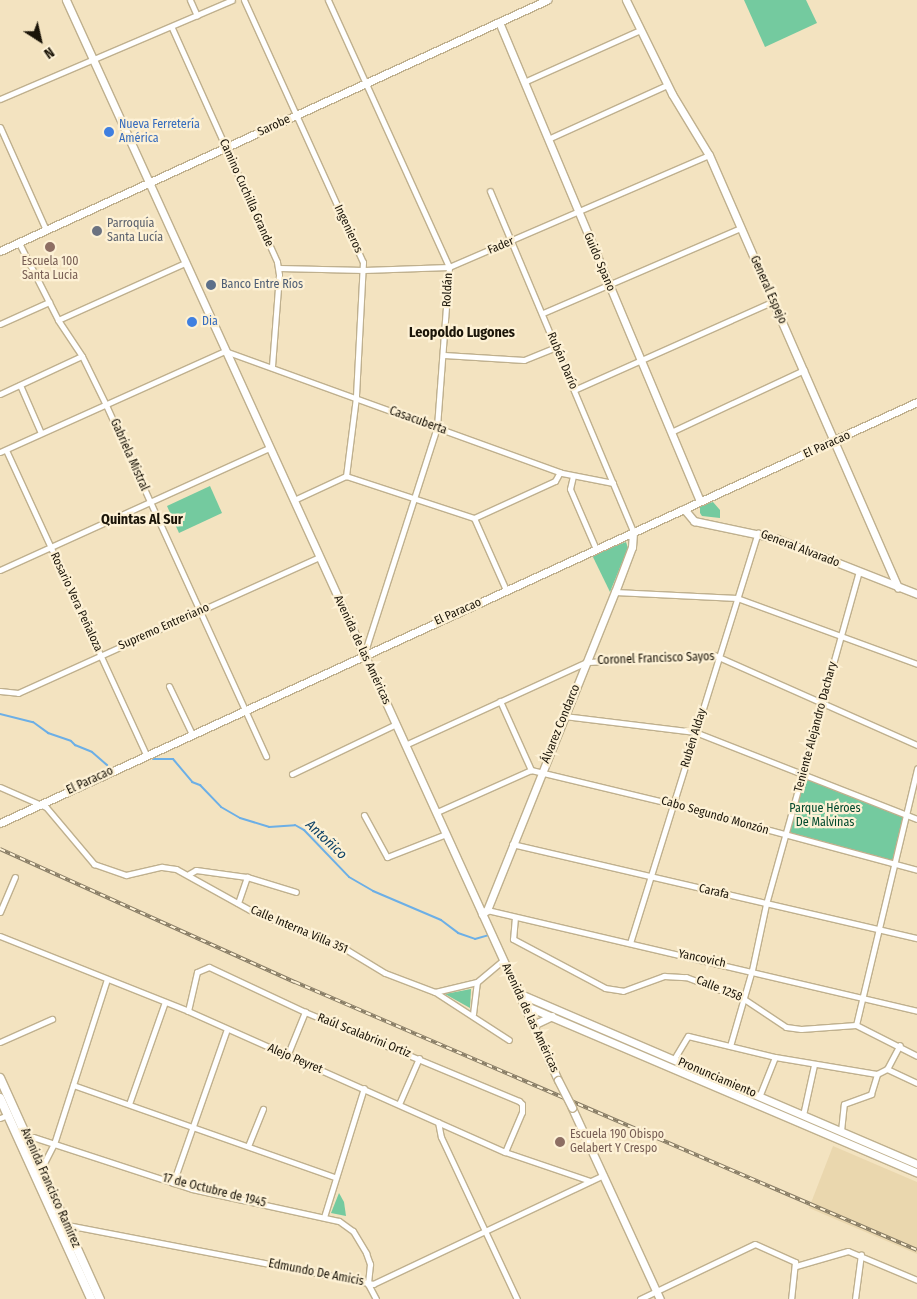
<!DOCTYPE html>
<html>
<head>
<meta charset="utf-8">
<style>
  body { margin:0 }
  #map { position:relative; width:917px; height:1299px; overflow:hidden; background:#f3e3c0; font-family:"Fira Sans Condensed",sans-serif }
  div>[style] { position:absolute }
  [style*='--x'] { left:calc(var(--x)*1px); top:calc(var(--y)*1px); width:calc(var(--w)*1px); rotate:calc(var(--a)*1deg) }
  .built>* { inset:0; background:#ead7ae }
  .green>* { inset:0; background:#74ca9f }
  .stream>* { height:2px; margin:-1px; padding:0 1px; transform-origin:1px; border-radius:1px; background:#6cafe6 }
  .roads { filter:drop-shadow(1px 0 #bfb08e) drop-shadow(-1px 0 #bfb08e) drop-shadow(0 1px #bfb08e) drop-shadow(0 -1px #bfb08e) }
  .street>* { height:5px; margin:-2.5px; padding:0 2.5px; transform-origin:2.5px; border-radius:2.5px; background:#fff }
  .secondary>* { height:7px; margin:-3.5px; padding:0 3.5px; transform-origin:3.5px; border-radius:3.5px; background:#fff }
  .primary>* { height:8px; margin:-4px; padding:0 4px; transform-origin:4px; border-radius:4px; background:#fff }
  .rail>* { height:4px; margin-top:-2px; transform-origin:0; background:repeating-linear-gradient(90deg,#fdf1d5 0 5.5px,#877c65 0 11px); box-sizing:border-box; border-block:1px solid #877c65 }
  .bridges { filter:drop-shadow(1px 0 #bfb08e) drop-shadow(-1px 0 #bfb08e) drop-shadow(0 1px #bfb08e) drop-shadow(0 -1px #bfb08e) }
  .secondary-bridge>* { height:7px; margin:-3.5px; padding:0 3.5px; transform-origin:3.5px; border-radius:3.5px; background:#fff }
  .dots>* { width:14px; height:14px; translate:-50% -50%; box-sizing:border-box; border:2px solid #fdf1d5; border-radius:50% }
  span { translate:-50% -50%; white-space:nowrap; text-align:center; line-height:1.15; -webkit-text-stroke:4.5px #fdf1d5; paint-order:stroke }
  .shop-label { font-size:12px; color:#366cbe }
  .left { translate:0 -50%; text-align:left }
  .street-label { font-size:12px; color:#1a1408 }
  .worship-label { font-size:12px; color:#5b616d }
  .education-label { font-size:12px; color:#785e54 }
  .service-label { font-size:12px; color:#4e5e75 }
  .park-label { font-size:12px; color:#00492d }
  .neighbourhood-label { font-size:14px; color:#1a1408; font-weight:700 }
  .water-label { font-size:14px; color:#114468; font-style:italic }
  .north { position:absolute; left:15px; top:15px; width:50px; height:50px; -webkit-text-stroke:4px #fdf1d5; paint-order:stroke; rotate:145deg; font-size:14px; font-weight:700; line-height:20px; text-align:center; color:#1a1408 }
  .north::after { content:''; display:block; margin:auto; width:18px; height:22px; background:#1a1408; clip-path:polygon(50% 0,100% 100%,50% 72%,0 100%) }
</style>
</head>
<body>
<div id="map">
  <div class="built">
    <div style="clip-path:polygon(833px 1146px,917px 1182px,917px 1254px,809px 1208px)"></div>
  </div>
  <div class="green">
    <div style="clip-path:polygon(744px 0,806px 0,817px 23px,765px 47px)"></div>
    <div style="clip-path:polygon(210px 486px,222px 513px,179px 533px,167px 506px)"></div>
    <div style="clip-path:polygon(713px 502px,720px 510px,720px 518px,702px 516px,700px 513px,700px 506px)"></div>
    <div style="clip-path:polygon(626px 542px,628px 548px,610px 592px,592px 555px)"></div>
    <div style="clip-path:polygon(803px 775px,907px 815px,895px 865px,787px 836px)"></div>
    <div style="clip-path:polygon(471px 989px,470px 1008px,445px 994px)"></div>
    <div style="clip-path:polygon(339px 1193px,344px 1202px,346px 1216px,331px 1213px)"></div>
  </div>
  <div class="stream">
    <div style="--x:0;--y:714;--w:34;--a:14"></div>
    <div style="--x:33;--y:722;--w:19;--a:36"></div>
    <div style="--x:48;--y:733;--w:24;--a:19"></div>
    <div style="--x:71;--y:741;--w:6;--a:45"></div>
    <div style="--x:75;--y:745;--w:18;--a:22"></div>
    <div style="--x:92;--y:752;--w:20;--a:41"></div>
    <div style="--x:153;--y:759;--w:20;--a:0"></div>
    <div style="--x:173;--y:759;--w:30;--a:50"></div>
    <div style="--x:192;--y:782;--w:9;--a:21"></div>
    <div style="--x:200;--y:785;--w:30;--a:46"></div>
    <div style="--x:221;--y:807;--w:22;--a:30"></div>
    <div style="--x:240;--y:818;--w:30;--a:17"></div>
    <div style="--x:269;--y:827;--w:26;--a:-4"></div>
    <div style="--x:295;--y:825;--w:10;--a:29"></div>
    <div style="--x:304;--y:830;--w:65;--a:46.2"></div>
    <div style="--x:349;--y:877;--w:28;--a:30"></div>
    <div style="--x:373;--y:891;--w:74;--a:23.1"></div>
    <div style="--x:441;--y:920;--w:21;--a:37"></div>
    <div style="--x:458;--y:933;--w:18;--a:19"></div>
    <div style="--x:475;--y:939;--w:15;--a:-16"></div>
  </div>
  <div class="roads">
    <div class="street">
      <div style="--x:190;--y:0;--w:17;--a:66"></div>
      <div style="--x:244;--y:0;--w:288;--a:65.6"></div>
      <div style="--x:363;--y:262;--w:135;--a:93"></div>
      <div style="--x:356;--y:397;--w:80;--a:97.2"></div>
      <div style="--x:328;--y:0;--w:293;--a:65.6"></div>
      <div style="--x:449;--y:267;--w:160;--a:94.3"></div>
      <div style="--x:437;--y:427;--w:238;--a:107.8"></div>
      <div style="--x:172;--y:28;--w:256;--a:65.8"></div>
      <div style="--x:277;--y:262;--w:13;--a:81"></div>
      <div style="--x:279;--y:275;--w:92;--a:94.4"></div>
      <div style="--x:524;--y:82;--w:127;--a:-24.1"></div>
      <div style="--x:0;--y:99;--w:252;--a:-23.1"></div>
      <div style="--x:0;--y:127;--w:113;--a:65.9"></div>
      <div style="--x:548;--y:139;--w:131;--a:-24.4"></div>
      <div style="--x:490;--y:191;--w:370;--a:67.2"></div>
      <div style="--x:19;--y:243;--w:86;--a:63.1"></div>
      <div style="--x:58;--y:320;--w:43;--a:56.3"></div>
      <div style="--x:82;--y:356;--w:55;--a:63.9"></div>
      <div style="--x:106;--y:405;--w:386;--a:65.5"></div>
      <div style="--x:279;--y:268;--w:85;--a:1.3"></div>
      <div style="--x:364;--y:270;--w:85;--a:-2"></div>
      <div style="--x:449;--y:267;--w:283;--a:-23.3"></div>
      <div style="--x:543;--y:313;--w:215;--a:-23.3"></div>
      <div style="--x:58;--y:320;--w:139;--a:-24.2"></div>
      <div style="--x:0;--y:324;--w:54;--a:-24.2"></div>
      <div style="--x:444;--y:355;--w:80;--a:3.6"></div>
      <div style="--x:524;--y:360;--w:35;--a:-22"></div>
      <div style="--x:20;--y:385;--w:52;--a:66.4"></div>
      <div style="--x:574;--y:390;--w:217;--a:-24"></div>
      <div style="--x:0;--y:394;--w:90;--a:-24.9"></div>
      <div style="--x:671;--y:432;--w:147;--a:-25"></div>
      <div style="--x:6;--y:450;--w:336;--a:65.3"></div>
      <div style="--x:0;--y:452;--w:247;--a:-24.2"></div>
      <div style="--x:225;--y:351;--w:358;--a:19.9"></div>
      <div style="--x:562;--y:473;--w:52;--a:11.1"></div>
      <div style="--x:573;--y:476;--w:13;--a:103"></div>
      <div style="--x:570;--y:489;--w:65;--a:66.6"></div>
      <div style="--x:294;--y:500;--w:57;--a:-24.8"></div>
      <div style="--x:346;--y:476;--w:135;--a:18.2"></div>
      <div style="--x:474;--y:518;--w:89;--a:-24.6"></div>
      <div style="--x:555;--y:481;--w:10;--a:-61"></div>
      <div style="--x:474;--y:518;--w:79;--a:66"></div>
      <div style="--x:0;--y:570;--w:295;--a:-24.4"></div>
      <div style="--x:615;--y:592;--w:122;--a:2.8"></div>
      <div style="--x:737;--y:598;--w:192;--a:20.1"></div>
      <div style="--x:169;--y:686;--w:53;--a:64.4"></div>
      <div style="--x:0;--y:691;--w:18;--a:6"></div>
      <div style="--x:18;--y:693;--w:330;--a:-24.3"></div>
      <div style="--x:500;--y:701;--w:76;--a:65.8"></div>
      <div style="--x:531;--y:770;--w:146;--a:13.5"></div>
      <div style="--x:673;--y:804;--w:253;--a:15.1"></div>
      <div style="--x:564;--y:716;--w:132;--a:7"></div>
      <div style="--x:695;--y:732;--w:238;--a:21.4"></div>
      <div style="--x:405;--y:745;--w:199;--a:-24.6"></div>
      <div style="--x:586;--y:662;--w:128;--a:-3.1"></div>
      <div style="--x:714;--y:655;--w:222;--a:23.9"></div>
      <div style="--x:292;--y:774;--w:115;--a:-25.7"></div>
      <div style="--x:0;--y:787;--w:50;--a:23.5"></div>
      <div style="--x:46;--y:807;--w:75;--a:49.9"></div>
      <div style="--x:94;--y:864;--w:34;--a:19"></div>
      <div style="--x:126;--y:875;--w:37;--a:-13"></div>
      <div style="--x:162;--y:867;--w:14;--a:8"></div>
      <div style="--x:176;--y:869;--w:85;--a:29"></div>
      <div style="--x:250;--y:910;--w:105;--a:22.4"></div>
      <div style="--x:347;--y:950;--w:44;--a:31.2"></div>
      <div style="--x:385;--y:973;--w:53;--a:20.8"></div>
      <div style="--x:435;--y:992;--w:43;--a:-13.4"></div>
      <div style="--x:477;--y:982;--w:34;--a:-40"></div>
      <div style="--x:437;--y:812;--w:103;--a:-24.1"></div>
      <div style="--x:364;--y:815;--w:48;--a:61.3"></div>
      <div style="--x:387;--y:857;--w:63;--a:-21.3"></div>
      <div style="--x:512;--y:844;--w:416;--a:13.1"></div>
      <div style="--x:189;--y:874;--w:8;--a:-30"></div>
      <div style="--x:196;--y:870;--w:51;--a:7.8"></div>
      <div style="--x:247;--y:877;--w:51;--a:17"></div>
      <div style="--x:238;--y:903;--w:28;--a:-71"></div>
      <div style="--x:487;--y:910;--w:442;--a:13.2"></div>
      <div style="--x:0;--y:912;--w:38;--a:-67"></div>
      <div style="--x:515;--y:917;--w:22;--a:95"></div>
      <div style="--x:513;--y:939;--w:104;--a:28"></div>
      <div style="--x:605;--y:988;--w:18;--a:9"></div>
      <div style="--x:623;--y:991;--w:44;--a:-20.1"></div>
      <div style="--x:664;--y:976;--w:22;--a:3"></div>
      <div style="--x:686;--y:977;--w:62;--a:20.8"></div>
      <div style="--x:744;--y:999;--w:50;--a:33.7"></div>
      <div style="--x:786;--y:1027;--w:15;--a:8"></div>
      <div style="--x:801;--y:1029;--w:55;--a:-4.2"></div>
      <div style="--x:856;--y:1025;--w:68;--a:26.9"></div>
      <div style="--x:0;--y:936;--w:202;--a:21.7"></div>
      <div style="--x:188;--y:1011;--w:347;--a:24"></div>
      <div style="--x:505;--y:1152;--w:90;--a:18.8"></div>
      <div style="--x:630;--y:943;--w:430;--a:-72.7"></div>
      <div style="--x:435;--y:992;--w:88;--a:33"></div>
      <div style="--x:188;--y:1011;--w:40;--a:-77"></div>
      <div style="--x:197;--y:972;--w:13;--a:-23"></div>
      <div style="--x:209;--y:967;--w:106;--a:25.1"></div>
      <div style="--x:305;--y:1012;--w:232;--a:22.6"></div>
      <div style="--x:519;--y:1101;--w:4;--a:45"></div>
      <div style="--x:522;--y:1104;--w:8;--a:90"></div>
      <div style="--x:522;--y:1112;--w:43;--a:113"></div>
      <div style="--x:473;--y:1014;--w:32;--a:-83"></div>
      <div style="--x:856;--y:1025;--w:264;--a:-76.6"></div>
      <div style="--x:0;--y:1042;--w:57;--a:-23.9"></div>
      <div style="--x:730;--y:1046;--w:79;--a:-73.9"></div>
      <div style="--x:752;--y:970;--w:67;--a:-78"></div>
      <div style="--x:766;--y:904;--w:345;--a:-74.4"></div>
      <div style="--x:287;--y:1056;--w:48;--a:-67.8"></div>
      <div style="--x:674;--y:1059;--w:27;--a:-59"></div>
      <div style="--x:688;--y:1036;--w:89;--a:13.6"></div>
      <div style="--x:887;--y:1069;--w:33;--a:25"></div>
      <div style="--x:73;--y:1085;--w:277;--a:19.4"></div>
      <div style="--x:759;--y:1097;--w:43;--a:-68.2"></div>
      <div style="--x:775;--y:1057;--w:103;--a:9.5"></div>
      <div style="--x:877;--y:1074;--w:11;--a:-27"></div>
      <div style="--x:887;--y:1069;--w:27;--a:-62"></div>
      <div style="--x:129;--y:1104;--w:108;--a:-70.6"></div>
      <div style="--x:399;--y:1104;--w:50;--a:-66.5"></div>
      <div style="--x:803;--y:1115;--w:51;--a:-77.6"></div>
      <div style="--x:0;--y:1118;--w:9;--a:-21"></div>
      <div style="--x:438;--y:1122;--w:15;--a:79"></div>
      <div style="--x:441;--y:1137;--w:179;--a:64.9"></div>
      <div style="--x:841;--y:1131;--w:27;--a:-84"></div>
      <div style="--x:844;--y:1104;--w:29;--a:-20"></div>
      <div style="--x:871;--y:1094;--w:21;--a:-73"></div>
      <div style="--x:19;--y:1140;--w:14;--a:-12"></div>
      <div style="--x:33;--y:1137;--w:167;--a:18.1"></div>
      <div style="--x:192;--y:1189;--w:150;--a:12.3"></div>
      <div style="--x:339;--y:1221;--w:17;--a:36"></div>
      <div style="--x:353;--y:1231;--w:26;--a:59"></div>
      <div style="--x:366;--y:1253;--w:12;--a:70"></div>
      <div style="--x:370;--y:1264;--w:20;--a:96"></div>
      <div style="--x:248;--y:1146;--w:40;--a:-68"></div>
      <div style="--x:41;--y:1169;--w:28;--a:-63"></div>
      <div style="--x:54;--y:1144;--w:173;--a:-72.2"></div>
      <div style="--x:173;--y:1183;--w:163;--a:-70.7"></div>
      <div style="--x:324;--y:1217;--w:135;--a:-72.8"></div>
      <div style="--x:67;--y:1225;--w:312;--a:10.9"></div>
      <div style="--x:373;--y:1284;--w:255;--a:-25.3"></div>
      <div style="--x:796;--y:1266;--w:54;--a:-16.1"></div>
      <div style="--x:848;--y:1251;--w:75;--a:22.8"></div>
      <div style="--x:368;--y:1284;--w:17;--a:62"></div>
      <div style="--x:640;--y:1299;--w:127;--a:-25.6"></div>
      <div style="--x:755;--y:1244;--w:44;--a:24.2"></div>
      <div style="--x:795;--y:1262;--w:37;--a:96"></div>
      <div style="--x:855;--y:1299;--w:45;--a:-82.4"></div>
    </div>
    <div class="secondary">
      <div style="--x:66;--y:0;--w:1187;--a:65.51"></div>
      <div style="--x:626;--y:0;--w:105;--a:63.9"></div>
      <div style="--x:672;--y:94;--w:71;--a:58.8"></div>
      <div style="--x:709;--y:155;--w:472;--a:66.4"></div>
      <div style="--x:499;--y:22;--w:519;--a:67.24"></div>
      <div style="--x:0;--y:251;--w:602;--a:-24.65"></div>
      <div style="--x:684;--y:509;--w:16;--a:50"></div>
      <div style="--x:694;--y:521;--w:83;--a:11.9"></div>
      <div style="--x:775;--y:538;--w:153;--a:21.5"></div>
      <div style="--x:0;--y:823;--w:1009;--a:-24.66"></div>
      <div style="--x:482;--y:914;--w:6;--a:-39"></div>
      <div style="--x:487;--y:910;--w:343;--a:-68.1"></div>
      <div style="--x:615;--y:592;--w:48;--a:-69.3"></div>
      <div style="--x:632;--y:547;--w:15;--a:-86"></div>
      <div style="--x:518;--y:993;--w:434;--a:23.2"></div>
      <div style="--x:524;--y:1005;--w:427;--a:23.1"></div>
      <div style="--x:533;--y:1025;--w:21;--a:-25"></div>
      <div style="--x:572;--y:1108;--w:210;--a:65.3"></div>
    </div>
    <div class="primary">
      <div style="--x:0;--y:1078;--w:243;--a:65.7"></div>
      <div style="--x:0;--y:1098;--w:221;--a:65.6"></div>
    </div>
  </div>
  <div class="rail">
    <div style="--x:0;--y:849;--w:324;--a:24.3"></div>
    <div style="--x:295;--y:982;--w:677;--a:23.31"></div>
  </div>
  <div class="bridges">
    <div class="secondary-bridge">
      <div style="--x:558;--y:1080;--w:31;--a:63"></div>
    </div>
  </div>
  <div class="dots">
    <div style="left:109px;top:132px;background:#3f7fe0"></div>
    <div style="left:97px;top:231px;background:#6b7280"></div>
    <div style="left:50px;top:247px;background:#8d6e63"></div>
    <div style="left:211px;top:285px;background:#5c6f8a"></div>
    <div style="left:192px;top:322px;background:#3f7fe0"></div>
    <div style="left:560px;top:1142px;background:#8d6e63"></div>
  </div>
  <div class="shop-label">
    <span class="left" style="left:119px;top:132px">Nueva Ferretería<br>América</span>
    <span class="left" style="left:202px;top:322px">Dia</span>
  </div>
  <div class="street-label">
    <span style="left:274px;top:126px;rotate:-25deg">Sarobe</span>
    <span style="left:246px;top:193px;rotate:66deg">Camino Cuchilla Grande</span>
    <span style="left:348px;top:229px;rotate:65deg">Ingenieros</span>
    <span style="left:501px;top:246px;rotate:-23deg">Fader</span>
    <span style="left:599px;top:262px;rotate:67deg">Guido Spano</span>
    <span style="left:448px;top:290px;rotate:-87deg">Roldán</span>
    <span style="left:768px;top:290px;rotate:66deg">General Espejo</span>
    <span style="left:562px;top:361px;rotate:67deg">Rubén Darío</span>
    <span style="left:418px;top:421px;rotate:20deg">Casacuberta</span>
    <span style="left:827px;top:445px;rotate:-24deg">El Paracao</span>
    <span style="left:129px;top:455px;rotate:66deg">Gabriela Mistral</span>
    <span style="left:800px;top:549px;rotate:21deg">General Alvarado</span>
    <span style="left:76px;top:602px;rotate:65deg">Rosario Vera Peñaloza</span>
    <span style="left:458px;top:612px;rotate:-24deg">El Paracao</span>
    <span style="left:164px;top:627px;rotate:-24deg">Supremo Entreriano</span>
    <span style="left:362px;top:650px;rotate:65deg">Avenida de las Américas</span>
    <span style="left:656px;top:659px;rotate:-2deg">Coronel Francisco Sayos</span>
    <span style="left:561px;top:724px;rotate:-68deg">Álvarez Condarco</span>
    <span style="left:816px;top:727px;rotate:-75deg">Teniente Alejandro Dachary</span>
    <span style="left:694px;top:738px;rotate:-73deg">Rubén Alday</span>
    <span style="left:90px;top:781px;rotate:-25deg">El Paracao</span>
    <span style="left:715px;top:816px;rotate:16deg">Cabo Segundo Monzón</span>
    <span style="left:714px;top:892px;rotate:13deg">Carafa</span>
    <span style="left:299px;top:930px;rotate:23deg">Calle Interna Villa 351</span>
    <span style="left:702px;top:959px;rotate:12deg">Yancovich</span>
    <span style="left:719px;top:989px;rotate:22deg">Calle 1258</span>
    <span style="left:530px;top:1018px;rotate:65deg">Avenida de las Américas</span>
    <span style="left:364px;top:1036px;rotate:22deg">Raúl Scalabrini Ortiz</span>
    <span style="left:295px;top:1059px;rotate:23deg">Alejo Peyret</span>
    <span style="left:717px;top:1078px;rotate:23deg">Pronunciamiento</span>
    <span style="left:50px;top:1188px;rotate:66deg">Avenida Francisco Ramírez</span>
    <span style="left:214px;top:1191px;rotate:14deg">17 de Octubre de 1945</span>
    <span style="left:316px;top:1273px;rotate:11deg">Edmundo De Amicis</span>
  </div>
  <div class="worship-label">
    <span class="left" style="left:107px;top:231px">Parroquía<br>Santa Lucía</span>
  </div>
  <div class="education-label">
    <span style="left:50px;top:269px">Escuela 100<br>Santa Lucia</span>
    <span class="left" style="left:570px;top:1142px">Escuela 190 Obispo<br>Gelabert Y Crespo</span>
  </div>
  <div class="service-label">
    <span class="left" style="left:221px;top:285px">Banco Entre Ríos</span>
  </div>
  <div class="park-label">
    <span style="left:825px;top:816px">Parque Héroes<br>De Malvinas</span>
  </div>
  <div class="neighbourhood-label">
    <span style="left:462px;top:333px">Leopoldo Lugones</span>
    <span style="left:142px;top:520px">Quintas Al Sur</span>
  </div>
  <div class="water-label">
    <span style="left:326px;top:840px;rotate:43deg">Antoñico</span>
  </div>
  <div class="north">N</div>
</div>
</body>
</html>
